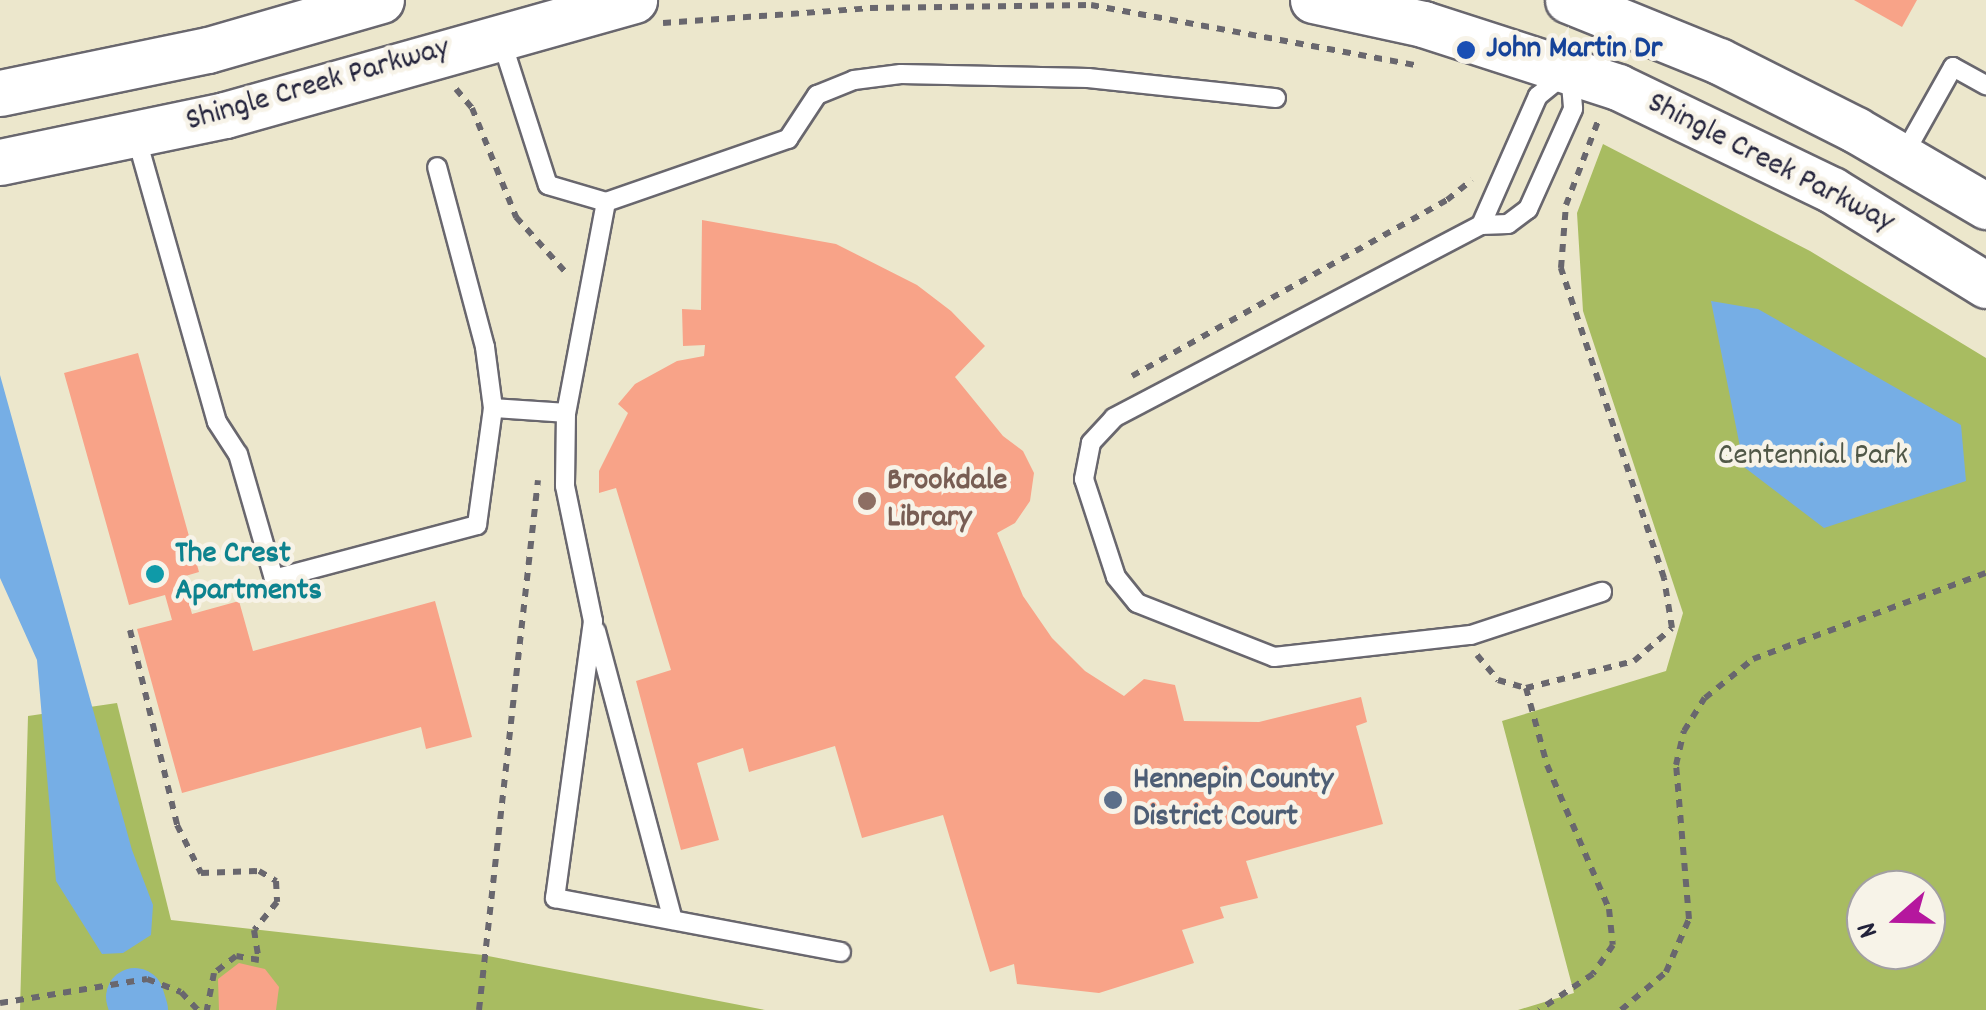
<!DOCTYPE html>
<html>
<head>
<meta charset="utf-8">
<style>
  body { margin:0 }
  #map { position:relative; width:1986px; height:1010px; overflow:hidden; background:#ece7cc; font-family:Dekko,sans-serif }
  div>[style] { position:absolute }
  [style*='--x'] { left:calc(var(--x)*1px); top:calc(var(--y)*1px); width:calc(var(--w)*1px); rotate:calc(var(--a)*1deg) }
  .green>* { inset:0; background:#a8bc61 }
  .water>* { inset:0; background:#76aee5 }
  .river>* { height:58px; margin:-29px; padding:0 29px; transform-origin:29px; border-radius:29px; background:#76aee5 }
  .building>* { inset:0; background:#f8a388 }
  .path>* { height:6px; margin-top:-3px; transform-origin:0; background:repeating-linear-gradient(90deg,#69676e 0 8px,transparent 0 16px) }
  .roads { filter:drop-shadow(2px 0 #69676e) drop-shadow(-2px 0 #69676e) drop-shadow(0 2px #69676e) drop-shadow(0 -2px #69676e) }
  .service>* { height:18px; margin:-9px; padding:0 9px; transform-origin:9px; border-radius:9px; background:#fff }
  .tertiary>* { height:45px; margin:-22.5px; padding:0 22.5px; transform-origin:22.5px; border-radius:22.5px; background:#fff }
  .dots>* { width:28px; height:28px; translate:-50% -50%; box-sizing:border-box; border:5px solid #f7f3e8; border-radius:50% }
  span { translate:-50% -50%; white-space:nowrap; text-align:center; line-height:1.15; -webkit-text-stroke:9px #f7f3e8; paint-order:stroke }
  .transit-label { font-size:32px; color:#164399; font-weight:700 }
  .left { translate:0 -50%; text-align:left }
  .street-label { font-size:32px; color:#22223b }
  .park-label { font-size:32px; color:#515848 }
  .education-label { font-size:32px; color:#785e54; font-weight:700 }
  .culture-label { font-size:32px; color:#0d838f; font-weight:700 }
  .service-label { font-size:32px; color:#4e5e75; font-weight:700 }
  .north { position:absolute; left:1846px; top:870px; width:100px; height:100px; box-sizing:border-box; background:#f7f3e8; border:2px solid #a29fa3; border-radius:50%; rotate:250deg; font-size:28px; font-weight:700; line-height:40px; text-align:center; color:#22223b }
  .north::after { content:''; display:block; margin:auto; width:35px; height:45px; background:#b5179e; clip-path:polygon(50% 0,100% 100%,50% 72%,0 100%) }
</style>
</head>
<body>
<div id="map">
  <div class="green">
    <div style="clip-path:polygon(evenodd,1603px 144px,1810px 251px,1986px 358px,1986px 1010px,1518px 1010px,1574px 993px,1502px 721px,1666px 671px,1683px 613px,1583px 311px,1577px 213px,1603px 144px,1866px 890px,1926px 890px,1926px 950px,1866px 950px,1866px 890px)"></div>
    <div style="clip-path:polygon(117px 703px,171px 920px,483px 955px,765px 1010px,20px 1010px,28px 716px)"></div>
  </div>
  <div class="water">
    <div style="clip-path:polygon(1711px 301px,1758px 309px,1961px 425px,1966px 481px,1824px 528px,1744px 467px)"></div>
    <div style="clip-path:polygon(0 375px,132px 850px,153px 905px,151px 935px,123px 953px,102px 954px,56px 881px,37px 660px,0 578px)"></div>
  </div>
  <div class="river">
    <div style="--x:135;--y:997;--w:14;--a:73"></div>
  </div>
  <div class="building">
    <div style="clip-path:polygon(1854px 0,1917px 0,1902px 27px)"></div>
    <div style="clip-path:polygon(702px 220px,836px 244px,917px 285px,951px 311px,985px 346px,955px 377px,1003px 436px,1023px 451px,1034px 473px,1030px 501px,1015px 523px,997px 533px,1023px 596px,1052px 638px,1085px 671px,1124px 696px,1144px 679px,1175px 685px,1184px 721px,1259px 722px,1361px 697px,1367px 722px,1356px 726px,1383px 824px,1246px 861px,1258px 898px,1220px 907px,1224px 918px,1182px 930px,1194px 963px,1099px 993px,1017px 984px,1014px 964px,990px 972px,943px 815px,862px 838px,835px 746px,749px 772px,743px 748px,697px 763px,719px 840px,681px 850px,636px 681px,671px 670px,616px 488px,599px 493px,599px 471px,628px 413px,618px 404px,635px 384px,677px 361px,704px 356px,705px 345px,683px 346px,682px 309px,701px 310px)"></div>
    <div style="clip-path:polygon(138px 353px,199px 572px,182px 577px,192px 614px,239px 601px,253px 651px,435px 601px,472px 737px,426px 749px,421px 727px,182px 793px,137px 629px,172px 620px,165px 595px,129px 605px,64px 373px)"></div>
    <div style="clip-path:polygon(239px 963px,265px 969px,279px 987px,276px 1010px,219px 1010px,218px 979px)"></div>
  </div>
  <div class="path">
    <div style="--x:663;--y:23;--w:208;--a:-4.1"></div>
    <div style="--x:870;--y:8;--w:221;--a:-0.8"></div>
    <div style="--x:1091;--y:5;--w:334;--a:10.5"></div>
    <div style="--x:456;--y:89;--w:25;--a:50"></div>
    <div style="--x:472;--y:108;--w:118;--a:68"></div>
    <div style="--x:516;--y:217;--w:78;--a:48.1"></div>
    <div style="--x:1132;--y:376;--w:361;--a:-29.2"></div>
    <div style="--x:1447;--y:200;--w:32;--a:-39"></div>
    <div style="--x:130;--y:630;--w:201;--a:76.4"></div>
    <div style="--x:177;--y:825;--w:54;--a:63.4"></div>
    <div style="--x:201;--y:873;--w:58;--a:-2"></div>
    <div style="--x:259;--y:871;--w:20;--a:30"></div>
    <div style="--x:276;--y:881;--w:21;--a:87"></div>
    <div style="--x:277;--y:902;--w:36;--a:129"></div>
    <div style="--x:254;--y:930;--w:30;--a:81"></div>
    <div style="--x:259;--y:960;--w:23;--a:-170"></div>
    <div style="--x:236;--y:956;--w:28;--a:142"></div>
    <div style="--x:214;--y:973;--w:38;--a:101"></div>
    <div style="--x:1477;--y:655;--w:33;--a:50"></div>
    <div style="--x:1498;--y:680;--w:29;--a:16"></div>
    <div style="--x:1526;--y:688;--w:111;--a:-14"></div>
    <div style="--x:1634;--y:661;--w:50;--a:-41"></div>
    <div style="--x:1672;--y:628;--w:51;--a:-99.1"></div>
    <div style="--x:1664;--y:578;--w:327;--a:-108.4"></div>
    <div style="--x:1561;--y:268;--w:63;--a:-85.5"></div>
    <div style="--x:1566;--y:205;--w:90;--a:-69.1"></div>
    <div style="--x:1526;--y:688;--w:80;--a:74.7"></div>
    <div style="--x:1547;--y:765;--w:157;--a:66.7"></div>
    <div style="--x:1609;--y:909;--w:36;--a:84"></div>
    <div style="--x:1613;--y:945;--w:35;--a:125"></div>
    <div style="--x:1593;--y:974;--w:65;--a:146.3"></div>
    <div style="--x:0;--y:1003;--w:149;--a:-9.3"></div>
    <div style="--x:147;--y:979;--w:36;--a:21"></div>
    <div style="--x:181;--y:992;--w:25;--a:47"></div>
    <div style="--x:479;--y:1010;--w:533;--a:-83.65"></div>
    <div style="--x:1621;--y:1010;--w:59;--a:-40.2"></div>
    <div style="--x:1666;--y:972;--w:58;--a:-66.5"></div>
    <div style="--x:1689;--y:919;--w:155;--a:-94.8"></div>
    <div style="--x:1676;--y:765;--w:35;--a:-77"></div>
    <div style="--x:1684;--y:731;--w:39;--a:-58"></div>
    <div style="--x:1705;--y:698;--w:62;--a:-39.1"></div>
    <div style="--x:1753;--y:659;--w:248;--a:-20.3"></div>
  </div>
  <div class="roads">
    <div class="service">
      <div style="--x:501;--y:39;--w:153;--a:72.2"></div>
      <div style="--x:548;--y:185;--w:60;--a:16.3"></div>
      <div style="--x:606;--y:202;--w:193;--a:-19.1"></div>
      <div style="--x:788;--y:139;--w:53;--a:-56.6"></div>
      <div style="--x:817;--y:95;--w:40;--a:-22"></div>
      <div style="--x:854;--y:80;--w:47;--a:-7.3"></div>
      <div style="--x:901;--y:74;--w:187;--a:1.2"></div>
      <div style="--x:1088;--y:78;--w:189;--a:6.1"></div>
      <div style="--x:1570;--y:73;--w:36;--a:85"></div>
      <div style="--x:1573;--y:109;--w:110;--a:114.2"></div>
      <div style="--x:1528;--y:209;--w:25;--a:143"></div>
      <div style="--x:1508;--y:224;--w:27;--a:178"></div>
      <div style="--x:1481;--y:225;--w:415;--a:152.3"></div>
      <div style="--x:1114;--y:418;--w:34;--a:133"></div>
      <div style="--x:1091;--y:443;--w:37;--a:101"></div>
      <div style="--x:1084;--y:479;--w:103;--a:71.9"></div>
      <div style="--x:1116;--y:577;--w:33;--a:51"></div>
      <div style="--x:1137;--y:603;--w:147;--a:21.5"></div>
      <div style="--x:1274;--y:657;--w:198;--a:-6.4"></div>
      <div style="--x:1471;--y:635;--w:138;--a:-18.2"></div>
      <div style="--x:136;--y:136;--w:297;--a:74.2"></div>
      <div style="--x:217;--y:422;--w:38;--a:57"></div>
      <div style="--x:238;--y:454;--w:130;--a:73.9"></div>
      <div style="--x:274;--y:579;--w:210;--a:-14.9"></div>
      <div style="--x:477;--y:525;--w:118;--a:-82.2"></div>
      <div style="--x:493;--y:408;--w:62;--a:-97.5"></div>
      <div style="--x:485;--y:347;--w:186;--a:-104.9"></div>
      <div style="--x:1903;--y:156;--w:102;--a:-60.7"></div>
      <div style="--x:1953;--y:67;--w:38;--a:29"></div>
      <div style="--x:606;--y:202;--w:215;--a:100.7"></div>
      <div style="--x:566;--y:413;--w:73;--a:90.8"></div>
      <div style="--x:565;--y:486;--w:138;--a:78.3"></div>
      <div style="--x:593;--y:621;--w:280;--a:97.8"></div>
      <div style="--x:555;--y:898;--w:291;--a:10.7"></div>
      <div style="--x:1481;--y:225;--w:141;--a:-66.2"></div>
      <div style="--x:1538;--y:96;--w:36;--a:-39"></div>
      <div style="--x:493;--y:408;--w:73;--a:3.9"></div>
      <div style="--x:596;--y:631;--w:299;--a:75.1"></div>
    </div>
    <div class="tertiary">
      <div style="--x:1313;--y:0;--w:113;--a:12.3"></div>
      <div style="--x:1423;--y:24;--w:205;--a:17.9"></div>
      <div style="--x:1618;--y:87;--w:237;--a:25.7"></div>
      <div style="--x:1832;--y:190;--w:181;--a:31.7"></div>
      <div style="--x:1568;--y:0;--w:163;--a:22"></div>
      <div style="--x:1719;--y:61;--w:153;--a:26.7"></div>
      <div style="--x:1856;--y:130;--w:151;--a:30.3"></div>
      <div style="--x:0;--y:93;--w:212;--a:-11.7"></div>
      <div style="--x:208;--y:50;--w:180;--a:-16.1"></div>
      <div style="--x:0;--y:162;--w:230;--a:-11.8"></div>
      <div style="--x:225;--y:115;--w:425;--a:-15.7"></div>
    </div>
  </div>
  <div class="dots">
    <div style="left:1466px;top:50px;background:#1a4fb4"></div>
    <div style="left:867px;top:501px;background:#8d6e63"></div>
    <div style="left:155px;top:574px;background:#0f9aa8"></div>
    <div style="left:1113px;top:800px;background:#5c6f8a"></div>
  </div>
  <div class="transit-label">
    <span class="left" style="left:1486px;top:50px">John Martin Dr</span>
  </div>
  <div class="street-label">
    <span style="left:318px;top:86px;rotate:-16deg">Shingle Creek Parkway</span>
    <span style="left:1770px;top:164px;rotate:27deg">Shingle Creek Parkway</span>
  </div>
  <div class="park-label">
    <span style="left:1813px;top:457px">Centennial Park</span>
  </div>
  <div class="education-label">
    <span class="left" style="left:887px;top:501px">Brookdale<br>Library</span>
  </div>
  <div class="culture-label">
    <span class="left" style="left:175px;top:574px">The Crest<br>Apartments</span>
  </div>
  <div class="service-label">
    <span class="left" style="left:1133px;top:800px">Hennepin County<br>District Court</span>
  </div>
  <div class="north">N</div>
</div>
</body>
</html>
